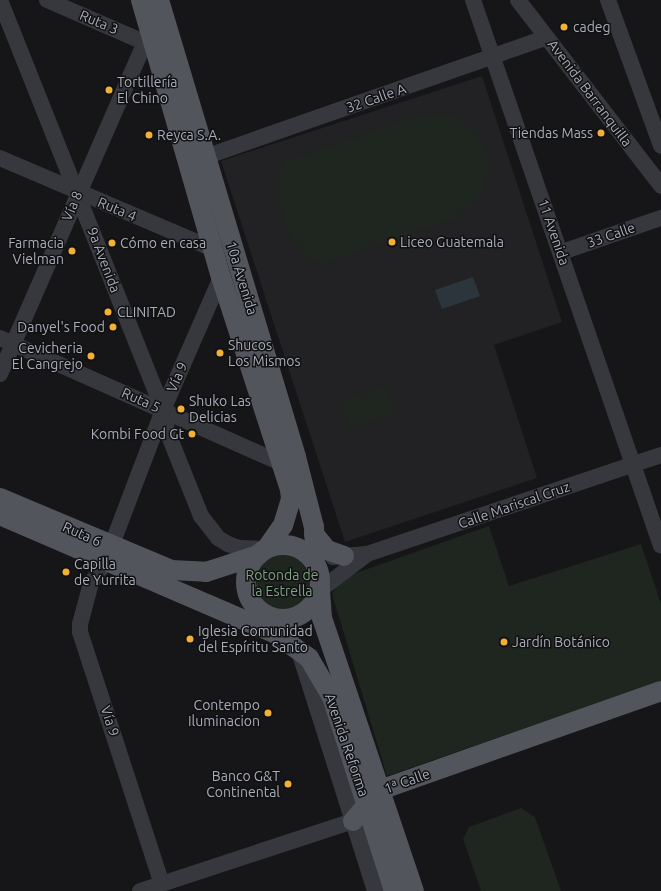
<!DOCTYPE html>
<html>
<head>
<meta charset="utf-8">
<style>
  body { margin:0 }
  #map { position:relative; width:661px; height:891px; overflow:hidden; background:#161618; font-family:Ubuntu,sans-serif }
  div>[style] { position:absolute }
  [style*='--x'] { left:calc(var(--x)*1px); top:calc(var(--y)*1px); width:calc(var(--w)*1px); rotate:calc(var(--a)*1deg) }
  .built>* { inset:0; background:#222225 }
  .green>* { inset:0; background:#1e261f }
  .round { border-radius:50% }
  .water>* { inset:0; background:#2c353c }
  .minor>* { height:16px; margin:-8px; padding:0 8px; transform-origin:8px; border-radius:8px; background:#37383d }
  .major>* { height:20px; margin:-10px; padding:0 10px; transform-origin:10px; border-radius:10px; background:#53555c }
  .major>.ring { margin:-10px; padding:0; box-sizing:content-box; background:none; border:20px solid #53555c; border-radius:50% }
  .dots>* { width:11px; height:11px; translate:-50% -50%; box-sizing:border-box; border:2px solid #111113; border-radius:50% }
  span { translate:-50% -50%; white-space:nowrap; text-align:center; line-height:1.15; -webkit-text-stroke:3px #111113; paint-order:stroke }
  .street-label { font-size:14px; color:#a8adb8 }
  .poi-label { font-size:14px; color:#a8adb8 }
  .left { translate:0 -50%; text-align:left }
  .right { translate:-100% -50%; text-align:right }
  .park-label { font-size:14px; color:#7fa381 }
</style>
</head>
<body>
<div id="map">
  <div class="built">
    <div style="clip-path:polygon(482px 76px,562px 322px,494px 345px,537px 478px,345px 542px,221px 161px)"></div>
  </div>
  <div class="green">
    <div style="clip-path:polygon(432px 114px,456px 117px,467px 123px,483px 140px,490px 163px,485px 187px,479px 197px,461px 215px,450px 220px,324px 264px,313px 261px,305px 256px,286px 229px,279px 205px,279px 177px,284px 162px,410px 118px)"></div>
    <div style="clip-path:polygon(386px 386px,395px 414px,349px 428px,341px 400px)"></div>
    <div style="clip-path:polygon(489px 526px,509px 586px,641px 544px,661px 604px,661px 681px,387px 776px,332px 594px,342px 578px)"></div>
    <div class="round" style="left:254px;top:555px;width:56px;height:56px"></div>
    <div style="clip-path:polygon(521px 808px,535px 817px,561px 891px,481px 891px,463px 839px,469px 827px)"></div>
  </div>
  <div class="water">
    <div style="clip-path:polygon(473px 277px,480px 296px,442px 309px,435px 290px)"></div>
  </div>
  <div class="minor">
    <div style="--x:0;--y:0;--w:441;--a:68.3"></div>
    <div style="--x:163;--y:410;--w:21;--a:79"></div>
    <div style="--x:167;--y:431;--w:92;--a:68.2"></div>
    <div style="--x:201;--y:516;--w:28;--a:52"></div>
    <div style="--x:218;--y:538;--w:12;--a:31"></div>
    <div style="--x:228;--y:544;--w:12;--a:20"></div>
    <div style="--x:239;--y:548;--w:27;--a:2"></div>
    <div style="--x:47;--y:0;--w:100;--a:23.5"></div>
    <div style="--x:139;--y:40;--w:12;--a:-14"></div>
    <div style="--x:473;--y:0;--w:577;--a:71"></div>
    <div style="--x:518;--y:0;--w:235;--a:52.4"></div>
    <div style="--x:608;--y:0;--w:155;--a:70"></div>
    <div style="--x:205;--y:157;--w:362;--a:-19.3"></div>
    <div style="--x:0;--y:158;--w:232;--a:23.1"></div>
    <div style="--x:562;--y:252;--w:105;--a:-19"></div>
    <div style="--x:0;--y:338;--w:308;--a:24"></div>
    <div style="--x:0;--y:374;--w:352;--a:-66.4"></div>
    <div style="--x:141;--y:52;--w:15;--a:-37"></div>
    <div style="--x:111;--y:547;--w:147;--a:-69.2"></div>
    <div style="--x:163;--y:410;--w:145;--a:-66.4"></div>
    <div style="--x:333;--y:557;--w:34;--a:-5"></div>
    <div style="--x:367;--y:554;--w:310;--a:-18.6"></div>
    <div style="--x:106;--y:561;--w:27;--a:124"></div>
    <div style="--x:91;--y:583;--w:42;--a:105"></div>
    <div style="--x:80;--y:624;--w:8;--a:90"></div>
    <div style="--x:80;--y:632;--w:265;--a:72"></div>
    <div style="--x:320;--y:590;--w:58;--a:-37.3"></div>
    <div style="--x:298;--y:648;--w:255;--a:72.4"></div>
    <div style="--x:140;--y:891;--w:224;--a:-18.2"></div>
  </div>
  <div class="major">
    <div style="--x:141;--y:0;--w:288;--a:73.9"></div>
    <div style="--x:221;--y:277;--w:223;--a:72"></div>
    <div style="--x:290;--y:489;--w:10;--a:84"></div>
    <div style="--x:291;--y:499;--w:27;--a:107"></div>
    <div style="--x:283;--y:525;--w:29;--a:125"></div>
    <div style="--x:159;--y:0;--w:477;--a:73.3"></div>
    <div style="--x:296;--y:457;--w:72;--a:75.6"></div>
    <div style="--x:314;--y:527;--w:22;--a:87"></div>
    <div style="--x:315;--y:549;--w:9;--a:108"></div>
    <div style="--x:0;--y:498;--w:186;--a:22.8"></div>
    <div style="--x:171;--y:570;--w:35;--a:3"></div>
    <div style="--x:206;--y:572;--w:55;--a:-18.1"></div>
    <div style="--x:0;--y:515;--w:301;--a:23.3"></div>
    <div style="--x:276;--y:634;--w:41;--a:36"></div>
    <div style="--x:309;--y:658;--w:45;--a:59.5"></div>
    <div style="--x:332;--y:697;--w:204;--a:72.3"></div>
    <div style="--x:314;--y:534;--w:21;--a:51"></div>
    <div style="--x:327;--y:550;--w:18;--a:19"></div>
    <div class="ring" style="left:246px;top:545px;width:54px;height:54px"></div>
    <div style="--x:320;--y:590;--w:28;--a:86"></div>
    <div style="--x:322;--y:618;--w:288;--a:71.4"></div>
    <div style="--x:353;--y:821;--w:41;--a:-48.9"></div>
    <div style="--x:380;--y:790;--w:298;--a:-19.4"></div>
  </div>
  <div class="dots">
    <div style="left:564px;top:27px;background:#f2b134"></div>
    <div style="left:109px;top:90px;background:#f2b134"></div>
    <div style="left:601px;top:133px;background:#f2b134"></div>
    <div style="left:149px;top:135px;background:#f2b134"></div>
    <div style="left:392px;top:242px;background:#f2b134"></div>
    <div style="left:112px;top:243px;background:#f2b134"></div>
    <div style="left:72px;top:251px;background:#f2b134"></div>
    <div style="left:108px;top:312px;background:#f2b134"></div>
    <div style="left:113px;top:327px;background:#f2b134"></div>
    <div style="left:220px;top:353px;background:#f2b134"></div>
    <div style="left:91px;top:356px;background:#f2b134"></div>
    <div style="left:181px;top:409px;background:#f2b134"></div>
    <div style="left:192px;top:434px;background:#f2b134"></div>
    <div style="left:66px;top:572px;background:#f2b134"></div>
    <div style="left:190px;top:639px;background:#f2b134"></div>
    <div style="left:504px;top:642px;background:#f2b134"></div>
    <div style="left:268px;top:713px;background:#f2b134"></div>
    <div style="left:288px;top:784px;background:#f2b134"></div>
  </div>
  <div class="street-label">
    <span style="left:99px;top:22px;rotate:23deg">Ruta 3</span>
    <span style="left:590px;top:93px;rotate:53deg">Avenida Barranquilla</span>
    <span style="left:376px;top:98px;rotate:-19deg">32 Calle A</span>
    <span style="left:72px;top:206px;rotate:-67deg">Vía 8</span>
    <span style="left:117px;top:209px;rotate:23deg">Ruta 4</span>
    <span style="left:554px;top:232px;rotate:71deg">11 Avenida</span>
    <span style="left:611px;top:235px;rotate:-19deg">33 Calle</span>
    <span style="left:104px;top:260px;rotate:69deg">9a Avenida</span>
    <span style="left:242px;top:278px;rotate:73deg">10a Avenida</span>
    <span style="left:177px;top:377px;rotate:-66deg">Vía 9</span>
    <span style="left:141px;top:400px;rotate:24deg">Ruta 5</span>
    <span style="left:514px;top:505px;rotate:-19deg">Calle Mariscal Cruz</span>
    <span style="left:82px;top:534px;rotate:24deg">Ruta 6</span>
    <span style="left:110px;top:721px;rotate:72deg">Vía 9</span>
    <span style="left:347px;top:745px;rotate:71deg">Avenida Reforma</span>
    <span style="left:407px;top:781px;rotate:-20deg">1ª Calle</span>
  </div>
  <div class="poi-label">
    <span class="left" style="left:573px;top:27px">cadeg</span>
    <span class="left" style="left:117px;top:90px">Tortillería<br>El Chino</span>
    <span class="right" style="left:593px;top:133px">Tiendas Mass</span>
    <span class="left" style="left:157px;top:135px">Reyca S.A.</span>
    <span class="left" style="left:400px;top:242px">Liceo Guatemala</span>
    <span class="right" style="left:64px;top:251px">Farmacia<br>Vielman</span>
    <span class="left" style="left:120px;top:243px">Cómo en casa</span>
    <span class="left" style="left:117px;top:312px">CLINITAD</span>
    <span class="right" style="left:105px;top:327px">Danyel's Food</span>
    <span class="left" style="left:228px;top:353px">Shucos<br>Los Mismos</span>
    <span class="right" style="left:83px;top:356px">Cevicheria<br>El Cangrejo</span>
    <span class="left" style="left:189px;top:409px">Shuko Las<br>Delicias</span>
    <span class="right" style="left:184px;top:434px">Kombi Food Gt</span>
    <span class="left" style="left:74px;top:572px">Capilla<br>de Yurrita</span>
    <span class="left" style="left:198px;top:639px">Iglesia Comunidad<br>del Espíritu Santo</span>
    <span class="left" style="left:512px;top:642px">Jardín Botánico</span>
    <span class="right" style="left:260px;top:713px">Contempo<br>Iluminacion</span>
    <span class="right" style="left:280px;top:784px">Banco G&amp;T<br>Continental</span>
  </div>
  <div class="park-label">
    <span style="left:282px;top:583px">Rotonda de<br>la Estrella</span>
  </div>
</div>
</body>
</html>
